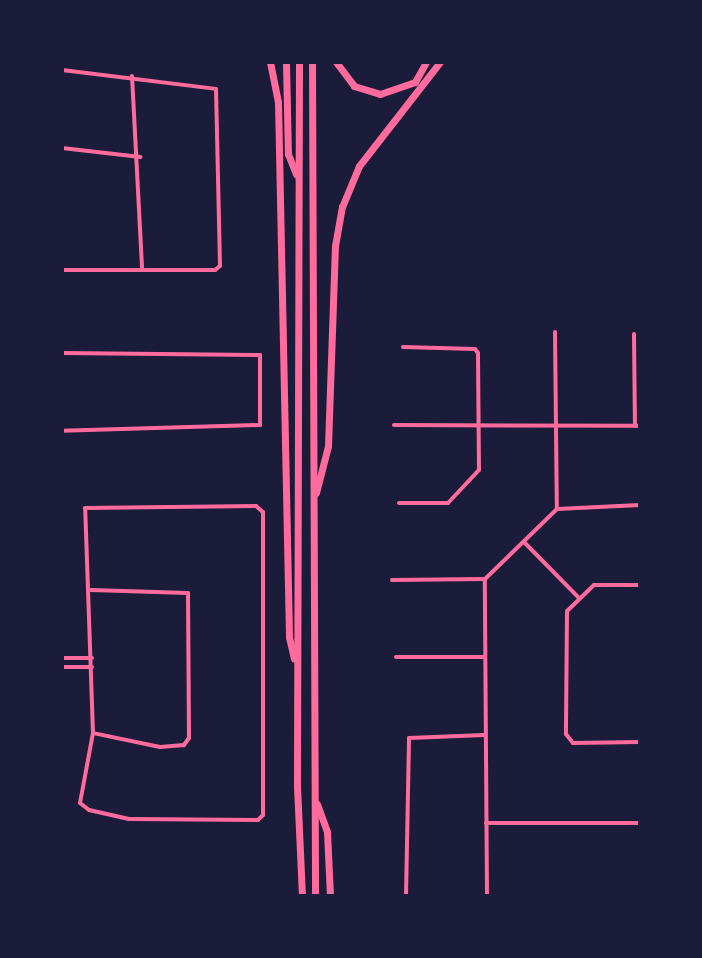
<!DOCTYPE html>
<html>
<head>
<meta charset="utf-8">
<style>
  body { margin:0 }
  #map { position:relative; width:702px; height:958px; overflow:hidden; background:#1b1b3a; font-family:"Nunito Sans",sans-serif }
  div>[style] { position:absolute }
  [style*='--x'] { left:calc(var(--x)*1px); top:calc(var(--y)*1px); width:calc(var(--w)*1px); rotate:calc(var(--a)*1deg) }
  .minor>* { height:4px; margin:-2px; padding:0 2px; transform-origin:2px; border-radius:2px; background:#ff6b9d }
  .tertiary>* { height:4px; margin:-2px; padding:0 2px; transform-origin:2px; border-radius:2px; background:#ff6b9d }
  .motorway>* { height:7px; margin:-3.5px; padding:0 3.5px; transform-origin:3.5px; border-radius:3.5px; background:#ff6b9d }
  span { translate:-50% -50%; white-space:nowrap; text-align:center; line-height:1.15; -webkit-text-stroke:7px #1b1b3a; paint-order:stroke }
  .frame { position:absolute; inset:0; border:64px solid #1b1b3a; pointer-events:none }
</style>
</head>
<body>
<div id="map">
  <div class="minor">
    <div style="--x:62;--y:70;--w:155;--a:7"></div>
    <div style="--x:216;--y:89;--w:177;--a:88.7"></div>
    <div style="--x:220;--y:266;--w:6;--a:141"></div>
    <div style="--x:215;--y:270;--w:153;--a:180"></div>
    <div style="--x:132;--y:76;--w:194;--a:87"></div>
    <div style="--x:62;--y:148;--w:79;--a:6.6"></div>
    <div style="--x:555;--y:332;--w:177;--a:89.4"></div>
    <div style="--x:634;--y:334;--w:92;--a:89.4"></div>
    <div style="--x:62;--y:353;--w:198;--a:0.6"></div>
    <div style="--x:260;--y:355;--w:70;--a:90"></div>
    <div style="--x:260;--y:425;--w:198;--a:178.3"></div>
    <div style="--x:394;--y:425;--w:246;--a:0.2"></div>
    <div style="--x:399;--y:503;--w:49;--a:0"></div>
    <div style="--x:448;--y:503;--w:45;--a:-46.8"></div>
    <div style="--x:479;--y:470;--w:117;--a:-90.5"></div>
    <div style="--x:478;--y:353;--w:5;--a:-127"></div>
    <div style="--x:475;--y:349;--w:72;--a:-178.4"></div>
    <div style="--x:256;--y:506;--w:9;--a:41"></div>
    <div style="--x:263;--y:512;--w:303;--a:90"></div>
    <div style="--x:263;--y:815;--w:7;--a:135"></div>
    <div style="--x:258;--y:820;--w:129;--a:-179.6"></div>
    <div style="--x:129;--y:819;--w:41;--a:-167.3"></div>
    <div style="--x:89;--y:810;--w:11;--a:-142"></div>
    <div style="--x:80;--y:803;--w:71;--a:-79.5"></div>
    <div style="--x:93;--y:733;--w:225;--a:-92"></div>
    <div style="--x:85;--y:508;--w:171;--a:-0.7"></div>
    <div style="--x:524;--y:542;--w:78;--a:45.5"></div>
    <div style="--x:392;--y:580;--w:93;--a:-0.6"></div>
    <div style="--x:640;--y:585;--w:46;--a:180"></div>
    <div style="--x:594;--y:585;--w:37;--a:136"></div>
    <div style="--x:567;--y:611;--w:123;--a:90.5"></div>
    <div style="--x:566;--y:734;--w:11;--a:52"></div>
    <div style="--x:573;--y:743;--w:67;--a:-0.9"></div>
    <div style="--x:91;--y:590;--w:97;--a:1.8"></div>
    <div style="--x:188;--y:593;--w:145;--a:89.6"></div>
    <div style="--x:189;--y:738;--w:9;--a:126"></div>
    <div style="--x:184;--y:745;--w:24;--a:175"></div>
    <div style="--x:160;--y:747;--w:68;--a:-168.2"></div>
    <div style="--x:396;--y:657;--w:88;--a:0"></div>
    <div style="--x:62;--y:658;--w:30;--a:0"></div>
    <div style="--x:62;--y:667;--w:30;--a:0"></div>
    <div style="--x:486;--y:823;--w:154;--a:0"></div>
    <div style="--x:406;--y:896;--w:158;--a:-88.9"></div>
    <div style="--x:409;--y:738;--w:75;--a:-2.3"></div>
  </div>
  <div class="tertiary">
    <div style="--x:487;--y:896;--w:317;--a:-90.4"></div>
    <div style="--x:485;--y:579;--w:100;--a:-44.2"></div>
    <div style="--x:557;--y:509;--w:83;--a:-2.8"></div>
  </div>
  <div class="motorway">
    <div style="--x:270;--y:62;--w:41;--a:78.7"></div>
    <div style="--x:278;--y:102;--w:535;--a:88.82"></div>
    <div style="--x:289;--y:637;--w:22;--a:77"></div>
    <div style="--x:286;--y:62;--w:92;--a:88.8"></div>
    <div style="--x:288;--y:154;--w:22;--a:68"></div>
    <div style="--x:299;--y:62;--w:724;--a:90.16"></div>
    <div style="--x:297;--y:786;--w:110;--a:87.4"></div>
    <div style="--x:312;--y:62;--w:834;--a:89.79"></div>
    <div style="--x:336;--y:62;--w:30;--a:53"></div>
    <div style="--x:354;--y:86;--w:27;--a:17"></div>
    <div style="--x:380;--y:94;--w:37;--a:-19"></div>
    <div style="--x:415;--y:82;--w:23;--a:-61"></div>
    <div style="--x:316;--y:493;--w:49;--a:-75.7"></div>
    <div style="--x:328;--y:446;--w:200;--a:-88"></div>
    <div style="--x:335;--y:246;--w:40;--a:-80"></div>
    <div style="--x:342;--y:207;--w:44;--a:-67.5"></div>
    <div style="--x:359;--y:166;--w:132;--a:-52.1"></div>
    <div style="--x:317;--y:804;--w:30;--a:70"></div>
    <div style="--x:327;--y:832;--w:64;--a:87.3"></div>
  </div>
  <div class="frame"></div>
</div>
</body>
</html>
